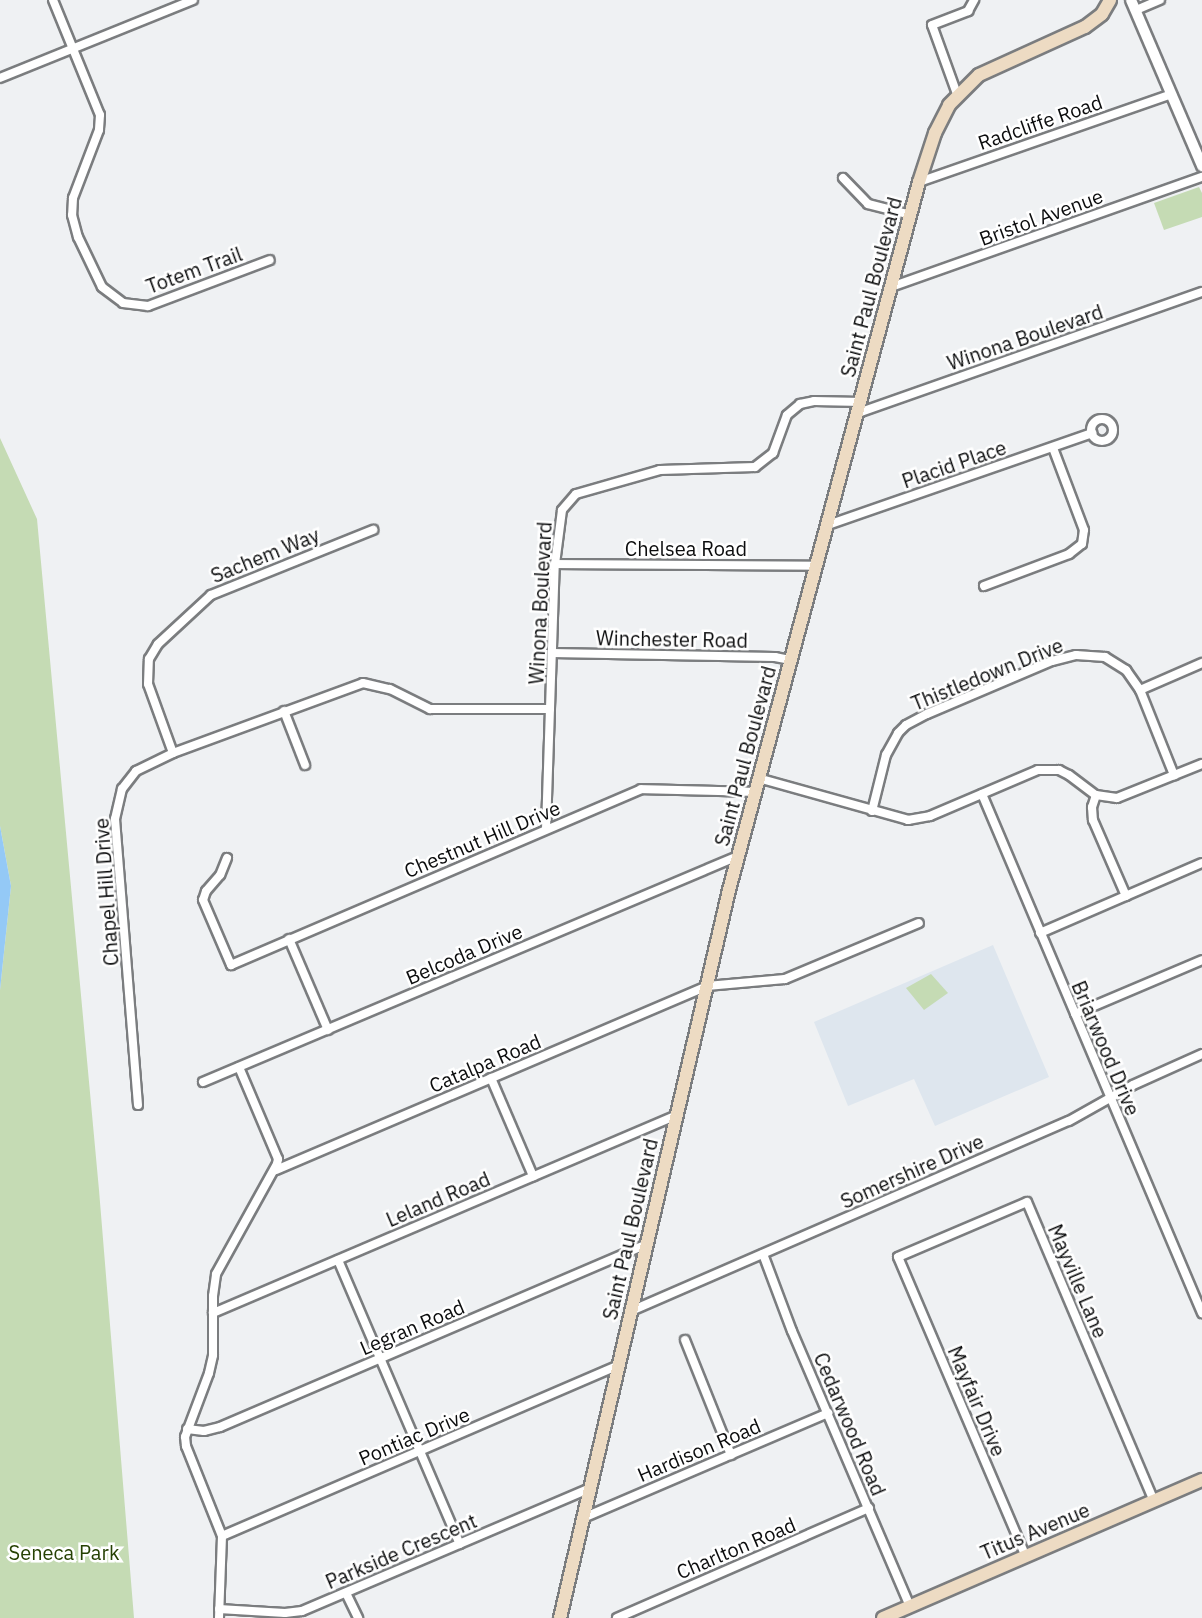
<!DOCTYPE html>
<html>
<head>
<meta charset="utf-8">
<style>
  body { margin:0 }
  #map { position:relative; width:1202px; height:1618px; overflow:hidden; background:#eff1f3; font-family:"IBM Plex Sans",sans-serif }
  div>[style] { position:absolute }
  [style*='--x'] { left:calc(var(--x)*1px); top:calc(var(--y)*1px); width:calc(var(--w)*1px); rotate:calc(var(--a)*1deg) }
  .built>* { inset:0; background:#dee6ee }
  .green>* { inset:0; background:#c5dbb4 }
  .water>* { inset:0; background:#94c9f6 }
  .roads { filter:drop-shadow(2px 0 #7b7d7f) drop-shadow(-2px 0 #7b7d7f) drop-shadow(0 2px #7b7d7f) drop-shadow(0 -2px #7b7d7f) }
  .minor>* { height:8px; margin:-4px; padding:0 4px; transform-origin:4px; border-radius:4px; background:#fff }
  .minor>.ring { margin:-4px; padding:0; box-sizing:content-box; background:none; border:8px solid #fff; border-radius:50% }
  .tertiary>* { height:10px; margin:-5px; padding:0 5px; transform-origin:5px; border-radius:5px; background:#fff }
  .secondary>* { height:12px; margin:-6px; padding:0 6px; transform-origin:6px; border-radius:6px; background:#eddbc3 }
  span { translate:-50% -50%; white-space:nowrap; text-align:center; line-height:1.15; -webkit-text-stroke:5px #fff; paint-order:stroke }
  .street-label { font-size:20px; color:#0b0c0d }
  .park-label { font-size:20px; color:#264103 }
</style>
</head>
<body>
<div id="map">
  <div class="built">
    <div style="clip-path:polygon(993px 945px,1049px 1077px,935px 1126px,914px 1079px,848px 1106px,814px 1022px)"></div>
  </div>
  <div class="green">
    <div style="clip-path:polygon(1199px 187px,1202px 193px,1202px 217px,1164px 230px,1154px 203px)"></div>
    <div style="clip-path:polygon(0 438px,37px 519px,99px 1190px,134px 1618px,0 1618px,0 990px,11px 886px,0 826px)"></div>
    <div style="clip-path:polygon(931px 974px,948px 993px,924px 1010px,906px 988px)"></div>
  </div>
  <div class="water">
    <div style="clip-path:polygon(0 826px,11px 886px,0 990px)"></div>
  </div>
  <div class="roads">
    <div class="minor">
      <div style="--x:53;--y:0;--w:124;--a:67.8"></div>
      <div style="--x:100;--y:115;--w:15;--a:94"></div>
      <div style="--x:99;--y:130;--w:73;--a:110.9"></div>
      <div style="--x:73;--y:198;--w:17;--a:93"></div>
      <div style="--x:72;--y:215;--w:23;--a:75"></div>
      <div style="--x:78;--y:237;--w:55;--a:64.4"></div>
      <div style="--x:102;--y:287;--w:26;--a:37"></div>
      <div style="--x:123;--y:303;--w:25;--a:7"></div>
      <div style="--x:148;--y:306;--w:130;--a:-20.7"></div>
      <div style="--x:1136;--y:10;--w:26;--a:-23"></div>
      <div style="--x:0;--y:78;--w:208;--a:-22"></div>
      <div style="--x:957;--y:94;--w:73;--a:-109.9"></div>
      <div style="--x:932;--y:25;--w:39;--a:-21"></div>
      <div style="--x:968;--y:11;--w:13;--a:-61"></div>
      <div style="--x:843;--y:178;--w:36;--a:46"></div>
      <div style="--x:868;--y:204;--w:44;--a:14.3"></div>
      <div style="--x:919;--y:182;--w:267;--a:-19.2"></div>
      <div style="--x:891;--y:287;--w:330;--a:-19.5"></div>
      <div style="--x:858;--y:413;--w:365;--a:-19.4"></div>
      <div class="ring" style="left:1091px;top:419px;width:14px;height:14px"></div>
      <div style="--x:828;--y:525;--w:280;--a:-19.2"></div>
      <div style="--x:555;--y:564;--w:261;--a:0.4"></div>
      <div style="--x:984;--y:586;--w:91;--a:-20.6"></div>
      <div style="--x:1069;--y:554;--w:16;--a:-38"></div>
      <div style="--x:1082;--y:544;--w:14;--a:-82"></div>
      <div style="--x:1084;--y:530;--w:88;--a:-110.7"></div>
      <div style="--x:552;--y:653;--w:223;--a:1"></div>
      <div style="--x:775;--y:657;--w:16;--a:11"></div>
      <div style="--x:1140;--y:690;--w:68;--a:-23.5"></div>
      <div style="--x:284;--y:711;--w:58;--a:68.7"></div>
      <div style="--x:173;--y:753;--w:73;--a:-109.9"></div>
      <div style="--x:148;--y:684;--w:25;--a:-88"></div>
      <div style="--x:149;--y:659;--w:17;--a:-59"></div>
      <div style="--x:158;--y:644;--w:72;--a:-42.8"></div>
      <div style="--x:211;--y:595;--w:175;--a:-21.9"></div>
      <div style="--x:758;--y:778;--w:156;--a:15.6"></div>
      <div style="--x:908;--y:820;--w:22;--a:-10"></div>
      <div style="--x:930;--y:816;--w:117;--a:-23.1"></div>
      <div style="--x:1038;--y:770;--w:21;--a:0"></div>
      <div style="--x:1059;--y:770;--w:11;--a:27"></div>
      <div style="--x:1069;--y:775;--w:34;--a:37"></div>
      <div style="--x:1096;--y:795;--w:21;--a:8"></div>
      <div style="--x:1117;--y:798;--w:92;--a:-21.8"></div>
      <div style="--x:982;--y:794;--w:564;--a:67.03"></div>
      <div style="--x:1096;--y:795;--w:13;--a:108"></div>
      <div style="--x:1092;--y:807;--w:13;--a:86"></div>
      <div style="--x:1093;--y:820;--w:83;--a:66.5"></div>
      <div style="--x:872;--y:811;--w:58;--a:-76"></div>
      <div style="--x:886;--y:755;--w:25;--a:-61"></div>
      <div style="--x:898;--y:733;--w:11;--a:-45"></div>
      <div style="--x:906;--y:725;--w:24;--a:-28"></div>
      <div style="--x:927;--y:714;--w:136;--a:-23"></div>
      <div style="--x:1052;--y:661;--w:25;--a:-14"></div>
      <div style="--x:1076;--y:655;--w:29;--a:4"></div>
      <div style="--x:1105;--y:657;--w:25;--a:32"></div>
      <div style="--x:1126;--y:670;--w:24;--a:55"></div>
      <div style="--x:1140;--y:690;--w:92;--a:68.2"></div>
      <div style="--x:546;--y:829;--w:265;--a:-88.1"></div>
      <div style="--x:555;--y:564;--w:54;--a:-82.6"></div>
      <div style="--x:562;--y:510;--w:21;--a:-49"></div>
      <div style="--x:576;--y:494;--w:87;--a:-15.9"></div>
      <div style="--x:660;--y:470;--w:95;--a:-1.8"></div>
      <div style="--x:755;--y:467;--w:23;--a:-38"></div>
      <div style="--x:773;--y:453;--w:40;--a:-69.8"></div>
      <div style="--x:787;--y:415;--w:17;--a:-40"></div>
      <div style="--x:800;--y:404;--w:14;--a:-12"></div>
      <div style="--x:814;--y:401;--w:48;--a:1.2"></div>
      <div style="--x:227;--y:858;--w:18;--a:112"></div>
      <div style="--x:220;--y:875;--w:21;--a:131"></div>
      <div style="--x:206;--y:891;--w:9;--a:108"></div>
      <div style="--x:203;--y:900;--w:71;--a:66.7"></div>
      <div style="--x:231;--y:965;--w:446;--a:-23.2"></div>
      <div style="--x:641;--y:789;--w:114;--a:1.5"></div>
      <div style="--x:1040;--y:933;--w:176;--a:-23.4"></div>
      <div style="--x:289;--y:939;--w:99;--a:66.8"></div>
      <div style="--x:1075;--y:1014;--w:138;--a:-23"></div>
      <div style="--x:491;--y:1078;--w:107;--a:66.8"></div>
      <div style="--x:203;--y:1082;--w:581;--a:-22.9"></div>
      <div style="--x:138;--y:1105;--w:287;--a:-94.6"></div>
      <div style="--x:115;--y:819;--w:31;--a:-77"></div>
      <div style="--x:122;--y:789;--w:23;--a:-52"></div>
      <div style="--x:136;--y:771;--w:41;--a:-25.9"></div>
      <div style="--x:173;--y:753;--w:202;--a:-20.2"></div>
      <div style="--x:363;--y:683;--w:28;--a:13"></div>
      <div style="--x:390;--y:689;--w:45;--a:26.6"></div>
      <div style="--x:430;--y:709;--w:120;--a:0"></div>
      <div style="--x:276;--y:1170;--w:469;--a:-23.1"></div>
      <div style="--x:707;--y:986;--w:78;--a:-5.1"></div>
      <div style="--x:785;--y:979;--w:145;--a:-22.7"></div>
      <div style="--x:763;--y:1254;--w:82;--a:69.4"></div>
      <div style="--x:792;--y:1331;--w:299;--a:66.8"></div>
      <div style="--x:338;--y:1260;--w:309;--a:66.8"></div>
      <div style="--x:631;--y:1311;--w:477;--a:-23.5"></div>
      <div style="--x:1069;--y:1121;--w:73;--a:-29.4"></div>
      <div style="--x:1133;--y:1085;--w:76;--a:-24.2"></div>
      <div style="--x:213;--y:1313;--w:504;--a:-23.11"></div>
      <div style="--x:685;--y:1340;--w:124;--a:68.2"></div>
      <div style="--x:187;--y:1429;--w:17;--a:7"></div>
      <div style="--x:204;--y:1431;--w:16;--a:-14"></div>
      <div style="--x:220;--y:1427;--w:465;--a:-23.2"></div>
      <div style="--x:583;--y:1518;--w:267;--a:-23.2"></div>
      <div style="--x:222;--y:1536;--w:432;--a:-23.3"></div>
      <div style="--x:1026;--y:1557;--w:326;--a:-113.1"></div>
      <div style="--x:898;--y:1257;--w:140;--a:-23.1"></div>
      <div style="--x:1027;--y:1202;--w:325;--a:67"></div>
      <div style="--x:346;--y:1593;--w:28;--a:64"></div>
      <div style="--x:219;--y:1609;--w:66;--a:3.5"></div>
      <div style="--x:285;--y:1613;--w:17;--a:-7"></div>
      <div style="--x:302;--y:1611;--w:313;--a:-23.1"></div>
      <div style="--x:219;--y:1618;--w:82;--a:-87.9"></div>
      <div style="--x:222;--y:1536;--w:97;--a:-111.8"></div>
      <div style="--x:186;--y:1446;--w:9;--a:-96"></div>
      <div style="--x:185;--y:1437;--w:68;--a:-69.4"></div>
      <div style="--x:209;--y:1373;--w:18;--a:-77"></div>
      <div style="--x:213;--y:1355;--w:59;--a:-90"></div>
      <div style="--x:213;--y:1296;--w:22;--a:-82"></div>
      <div style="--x:216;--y:1274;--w:126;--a:-61"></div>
      <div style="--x:277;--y:1164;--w:5;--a:-79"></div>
      <div style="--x:278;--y:1159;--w:100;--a:-113"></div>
      <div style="--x:617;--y:1618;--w:275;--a:-23.6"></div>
    </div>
    <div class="tertiary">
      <div style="--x:1131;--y:0;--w:181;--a:66.8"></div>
    </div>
    <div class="secondary">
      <div style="--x:560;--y:1618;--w:747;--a:-76.93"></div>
      <div style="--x:729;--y:890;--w:733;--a:-74.98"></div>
      <div style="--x:919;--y:182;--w:52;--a:-71.9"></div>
      <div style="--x:935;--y:133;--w:31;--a:-63"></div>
      <div style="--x:949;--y:105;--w:42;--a:-45"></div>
      <div style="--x:979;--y:75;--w:116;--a:-24.4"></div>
      <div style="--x:1085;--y:27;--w:21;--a:-37"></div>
      <div style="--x:1102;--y:14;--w:16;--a:-60"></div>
      <div style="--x:883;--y:1618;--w:348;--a:-23.4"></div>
    </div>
  </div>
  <div class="street-label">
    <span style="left:1040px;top:122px;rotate:-19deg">Radcliffe Road</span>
    <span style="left:1041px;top:217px;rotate:-20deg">Bristol Avenue</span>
    <span style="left:194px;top:270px;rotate:-20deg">Totem Trail</span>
    <span style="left:871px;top:287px;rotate:-75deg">Saint Paul Boulevard</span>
    <span style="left:1025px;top:337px;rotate:-19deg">Winona Boulevard</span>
    <span style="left:954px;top:464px;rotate:-19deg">Placid Place</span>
    <span style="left:686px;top:548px">Chelsea Road</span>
    <span style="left:265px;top:555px;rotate:-22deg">Sachem Way</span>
    <span style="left:540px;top:603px;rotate:-87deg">Winona Boulevard</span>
    <span style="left:672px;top:639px;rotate:1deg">Winchester Road</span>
    <span style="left:987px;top:674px;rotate:-22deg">Thistledown Drive</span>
    <span style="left:745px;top:756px;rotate:-75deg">Saint Paul Boulevard</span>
    <span style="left:482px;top:839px;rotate:-23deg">Chestnut Hill Drive</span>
    <span style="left:106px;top:892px;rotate:-94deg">Chapel Hill Drive</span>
    <span style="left:464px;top:954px;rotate:-23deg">Belcoda Drive</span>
    <span style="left:1106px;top:1048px;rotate:67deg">Briarwood Drive</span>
    <span style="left:485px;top:1063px;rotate:-23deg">Catalpa Road</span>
    <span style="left:912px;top:1171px;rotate:-24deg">Somershire Drive</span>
    <span style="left:438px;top:1199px;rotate:-23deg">Leland Road</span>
    <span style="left:630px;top:1229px;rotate:-77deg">Saint Paul Boulevard</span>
    <span style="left:1078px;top:1281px;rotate:67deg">Mayville Lane</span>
    <span style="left:412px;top:1327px;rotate:-23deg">Legran Road</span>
    <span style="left:977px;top:1401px;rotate:67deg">Mayfair Drive</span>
    <span style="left:850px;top:1424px;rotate:67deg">Cedarwood Road</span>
    <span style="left:414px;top:1436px;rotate:-23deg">Pontiac Drive</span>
    <span style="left:699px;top:1450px;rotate:-23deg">Hardison Road</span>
    <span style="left:1035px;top:1531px;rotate:-23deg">Titus Avenue</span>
    <span style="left:736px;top:1548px;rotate:-23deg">Charlton Road</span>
    <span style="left:401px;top:1551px;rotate:-23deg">Parkside Crescent</span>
  </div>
  <div class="park-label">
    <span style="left:64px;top:1552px">Seneca Park</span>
  </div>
</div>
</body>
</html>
